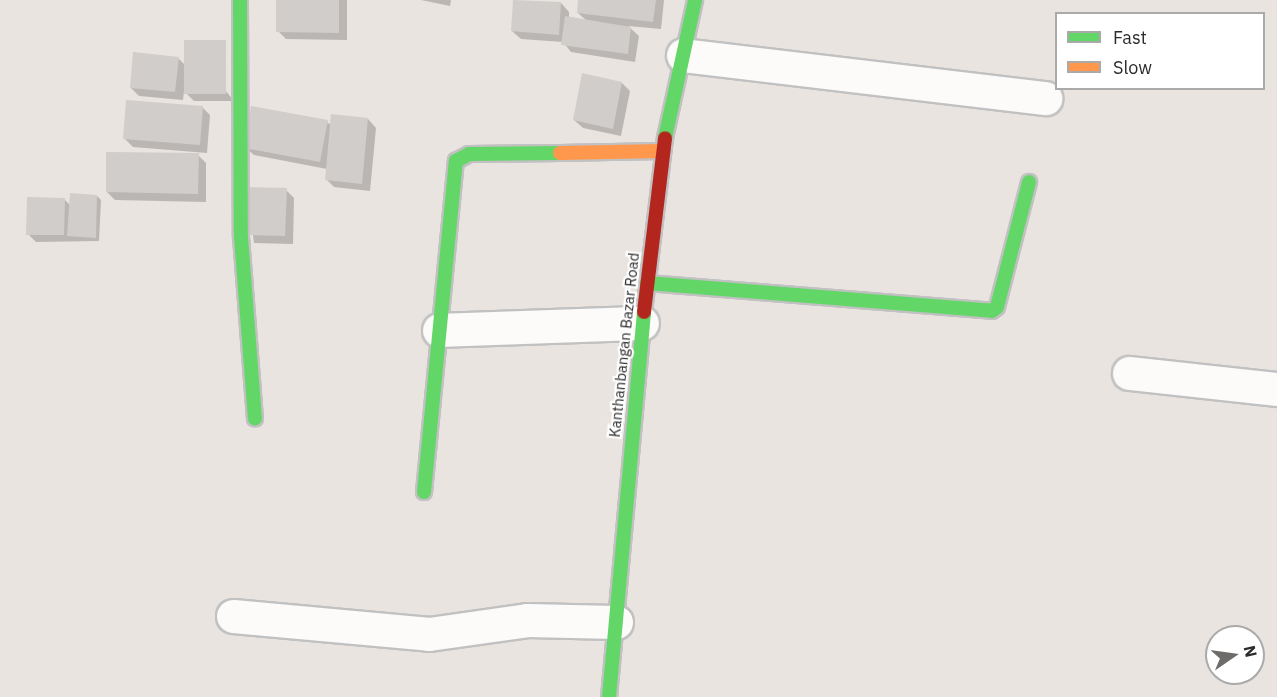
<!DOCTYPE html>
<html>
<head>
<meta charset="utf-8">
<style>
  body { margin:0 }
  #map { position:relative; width:1277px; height:697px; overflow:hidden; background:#e9e4e0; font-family:"IBM Plex Sans",sans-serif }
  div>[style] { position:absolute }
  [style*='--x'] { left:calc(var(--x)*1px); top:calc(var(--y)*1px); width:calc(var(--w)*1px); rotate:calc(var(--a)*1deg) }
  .shadow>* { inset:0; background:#0003 }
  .building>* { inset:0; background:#d0cdca }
  .roads { filter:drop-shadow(2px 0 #c2c1c2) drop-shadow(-2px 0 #c2c1c2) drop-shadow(0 2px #c2c1c2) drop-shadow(0 -2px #c2c1c2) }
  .street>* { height:33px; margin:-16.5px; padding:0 16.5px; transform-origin:16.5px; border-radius:16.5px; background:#fcfbfa }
  .fast>* { height:14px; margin:-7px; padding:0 7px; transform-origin:7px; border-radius:7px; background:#63d668 }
  .slow>* { height:14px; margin:-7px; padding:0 7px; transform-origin:7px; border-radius:7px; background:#ff974d }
  .jam>* { height:14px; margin:-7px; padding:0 7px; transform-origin:7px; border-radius:7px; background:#b3261e }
  span { translate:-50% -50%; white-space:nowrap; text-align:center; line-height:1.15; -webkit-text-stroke:4.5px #fff; paint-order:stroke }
  .street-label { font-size:15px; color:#2b2b2b }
  .legend { position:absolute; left:1055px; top:12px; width:210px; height:78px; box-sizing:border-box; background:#fff; border:2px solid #aaa; margin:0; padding:8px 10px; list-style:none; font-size:18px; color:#2b2b2b }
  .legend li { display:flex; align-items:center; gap:12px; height:30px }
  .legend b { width:30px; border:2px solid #aaa }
  .north { position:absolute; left:1205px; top:625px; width:60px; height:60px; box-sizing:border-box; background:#fff; border:2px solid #aaa; border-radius:50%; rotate:77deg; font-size:16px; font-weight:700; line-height:24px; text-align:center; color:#2b2b2b }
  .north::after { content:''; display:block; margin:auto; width:21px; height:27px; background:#6e6c6a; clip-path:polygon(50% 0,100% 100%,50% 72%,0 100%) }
</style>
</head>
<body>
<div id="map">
  <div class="shadow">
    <div style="clip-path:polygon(278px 0,347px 0,347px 40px,286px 39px,278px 31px)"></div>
    <div style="clip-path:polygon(421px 0,451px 0,450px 6px)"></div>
    <div style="clip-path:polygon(580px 0,664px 0,661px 29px,628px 26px,639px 36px,635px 62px,571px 52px,563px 42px,521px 39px,512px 31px,561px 3px,569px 12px,569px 19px,587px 21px,578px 13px)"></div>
    <div style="clip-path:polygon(186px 42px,234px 101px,194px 101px,184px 91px,183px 100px,139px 96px,131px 88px,178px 58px,186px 66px)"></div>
    <div style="clip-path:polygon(622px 83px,630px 91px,621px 136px,583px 128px,574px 120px)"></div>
    <div style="clip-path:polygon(202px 107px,210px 115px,207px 153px,133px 147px,125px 139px)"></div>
    <div style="clip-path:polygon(368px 119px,376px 128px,370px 191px,334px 187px,326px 179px,327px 169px,254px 155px,245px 147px,327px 122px,332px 126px)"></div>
    <div style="clip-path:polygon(198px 155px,206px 163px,206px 202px,115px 200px,107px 192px)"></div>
    <div style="clip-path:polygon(247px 189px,286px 190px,294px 198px,293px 244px,254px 243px)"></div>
    <div style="clip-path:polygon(97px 196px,101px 200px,99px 241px,36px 242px,28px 234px,64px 199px,70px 205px)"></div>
  </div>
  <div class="building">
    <div style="clip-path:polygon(276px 0,339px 0,339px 33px,276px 32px)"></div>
    <div style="clip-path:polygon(513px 0,561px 2px,559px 35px,511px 31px)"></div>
    <div style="clip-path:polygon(578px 0,656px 0,653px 22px,577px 13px)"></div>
    <div style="clip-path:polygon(565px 16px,631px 27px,628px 54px,561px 45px)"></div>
    <div style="clip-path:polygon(184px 40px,226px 40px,226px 94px,184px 94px)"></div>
    <div style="clip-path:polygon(133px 52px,179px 57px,175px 92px,130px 88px)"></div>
    <div style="clip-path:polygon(582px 73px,622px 82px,613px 129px,573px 120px)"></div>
    <div style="clip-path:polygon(126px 100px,203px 106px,200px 145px,123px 139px)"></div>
    <div style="clip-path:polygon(251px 106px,328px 120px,320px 162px,244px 148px)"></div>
    <div style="clip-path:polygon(331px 114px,368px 118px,362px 184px,325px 180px)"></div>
    <div style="clip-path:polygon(106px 152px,199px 153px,198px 194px,106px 192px)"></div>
    <div style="clip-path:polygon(246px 187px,287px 188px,285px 236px,244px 235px)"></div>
    <div style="clip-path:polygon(70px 193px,97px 195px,96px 238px,67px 236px)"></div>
    <div style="clip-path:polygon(27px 197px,65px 198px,64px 235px,26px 235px)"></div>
  </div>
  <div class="roads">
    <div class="street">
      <div style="--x:683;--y:55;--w:365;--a:6.8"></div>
      <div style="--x:439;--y:330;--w:203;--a:-2"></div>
      <div style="--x:1129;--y:373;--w:149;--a:6.2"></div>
      <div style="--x:233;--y:616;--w:197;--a:5.2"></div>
      <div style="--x:429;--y:634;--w:99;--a:-8.1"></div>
      <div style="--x:527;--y:620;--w:89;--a:1.3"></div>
    </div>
    <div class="fast">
      <div style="--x:240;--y:0;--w:237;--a:89.8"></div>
      <div style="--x:241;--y:237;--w:182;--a:85.6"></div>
      <div style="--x:665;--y:138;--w:141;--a:-77.7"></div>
      <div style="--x:647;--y:283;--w:346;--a:4.6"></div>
      <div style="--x:992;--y:311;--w:6;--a:-39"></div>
      <div style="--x:997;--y:307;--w:129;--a:-75.6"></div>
      <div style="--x:424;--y:492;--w:333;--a:-84.5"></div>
      <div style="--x:456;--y:161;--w:15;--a:-28"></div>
      <div style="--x:469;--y:154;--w:91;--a:-0.6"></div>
      <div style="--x:609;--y:697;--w:387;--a:-84.8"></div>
    </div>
    <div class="slow">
      <div style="--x:560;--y:153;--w:102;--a:-1.1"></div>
    </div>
    <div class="jam">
      <div style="--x:644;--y:312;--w:175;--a:-83.1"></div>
    </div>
  </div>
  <div class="street-label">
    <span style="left:624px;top:345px;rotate:-84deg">Kanthanbangan Bazar Road</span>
  </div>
  <ul class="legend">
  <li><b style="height:8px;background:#63d668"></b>Fast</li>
  <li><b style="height:8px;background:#ff974d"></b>Slow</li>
  </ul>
  <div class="north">N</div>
</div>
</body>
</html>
